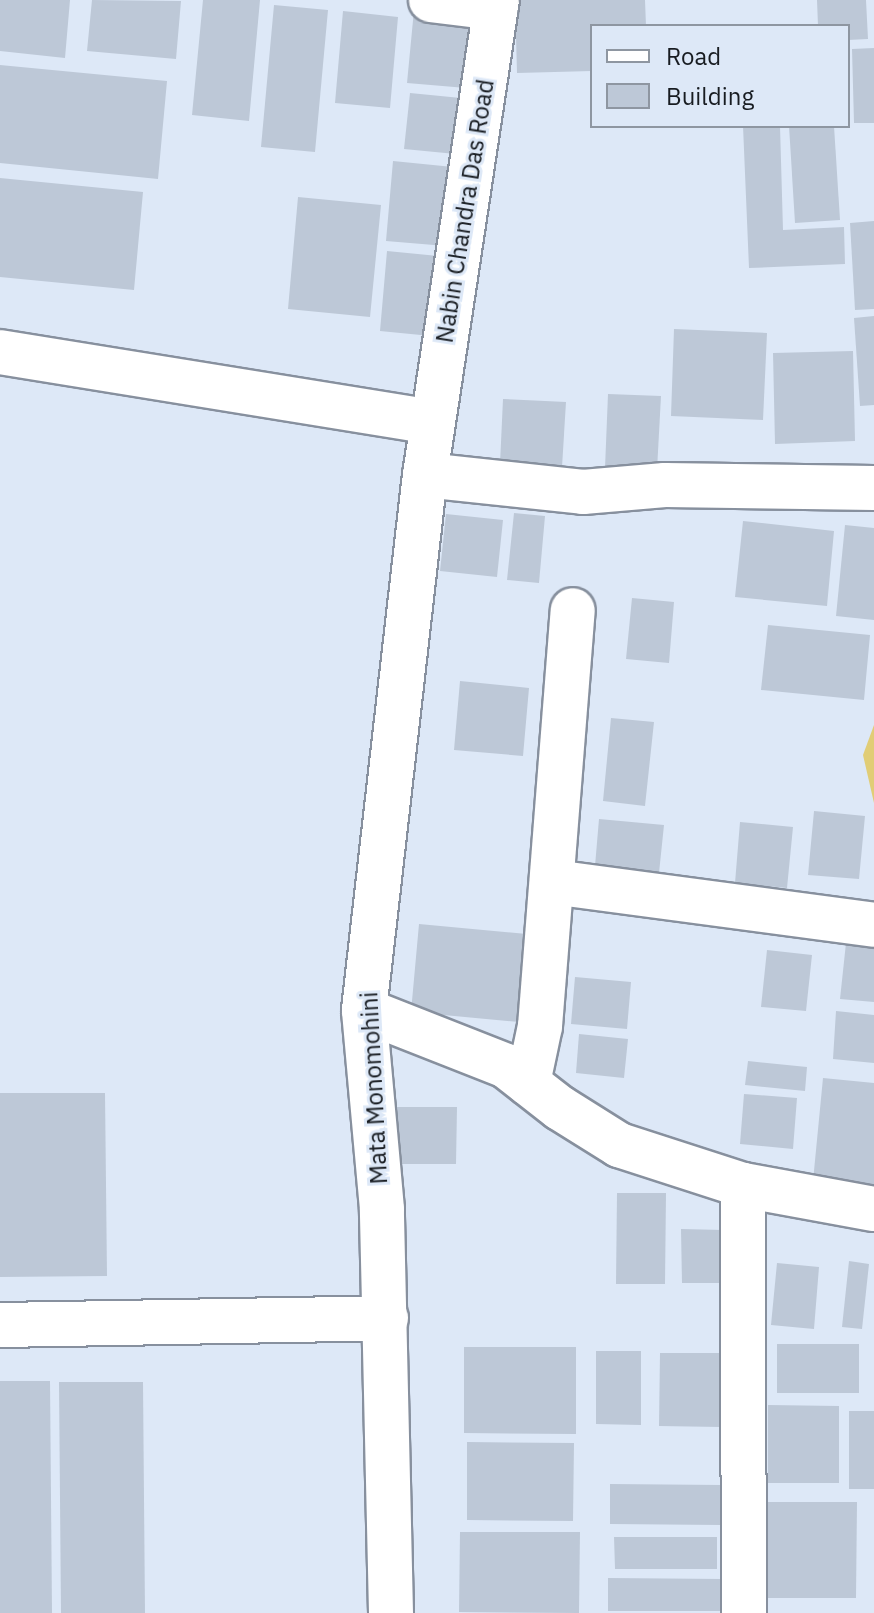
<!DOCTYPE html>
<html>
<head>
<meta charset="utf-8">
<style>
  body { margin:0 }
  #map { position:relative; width:874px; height:1613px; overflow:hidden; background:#dde8f7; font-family:"IBM Plex Sans",sans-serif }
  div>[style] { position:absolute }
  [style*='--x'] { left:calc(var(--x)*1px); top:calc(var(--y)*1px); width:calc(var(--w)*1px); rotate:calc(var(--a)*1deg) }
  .water>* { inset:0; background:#e1cd76 }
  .building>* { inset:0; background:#bdc8d7 }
  .roads { filter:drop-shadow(2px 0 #87909e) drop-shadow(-2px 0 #87909e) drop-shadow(0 2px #87909e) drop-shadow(0 -2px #87909e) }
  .minor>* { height:44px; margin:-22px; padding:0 22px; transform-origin:22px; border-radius:22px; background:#fff }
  span { translate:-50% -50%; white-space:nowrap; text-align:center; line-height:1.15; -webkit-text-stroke:6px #dde8f7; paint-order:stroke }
  .street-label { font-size:24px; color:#181c21 }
  .legend { position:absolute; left:590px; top:24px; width:260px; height:104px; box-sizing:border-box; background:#dde8f7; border:2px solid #8e96a1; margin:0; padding:10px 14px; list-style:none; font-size:24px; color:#181c21 }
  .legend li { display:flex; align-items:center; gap:16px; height:40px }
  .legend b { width:40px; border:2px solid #8e96a1 }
</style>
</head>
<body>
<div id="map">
  <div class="water">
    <div style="clip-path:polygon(874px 725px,874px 803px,863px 755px)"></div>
  </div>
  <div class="building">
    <div style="clip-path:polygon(0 0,70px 0,65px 58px,0 51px)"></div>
    <div style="clip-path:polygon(92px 0,181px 1px,176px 59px,87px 51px)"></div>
    <div style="clip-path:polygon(203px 0,260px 0,249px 121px,192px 115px)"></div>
    <div style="clip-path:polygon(515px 0,645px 0,646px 26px,592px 26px,592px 71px,517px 73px)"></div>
    <div style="clip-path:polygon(817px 0,866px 0,868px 39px,848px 40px,848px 26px,818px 26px)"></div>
    <div style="clip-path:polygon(274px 5px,328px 10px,315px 152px,261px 147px)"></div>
    <div style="clip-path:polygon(414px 10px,484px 16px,478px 89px,407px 83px)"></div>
    <div style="clip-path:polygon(343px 11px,398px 17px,390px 108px,335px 103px)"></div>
    <div style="clip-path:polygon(874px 48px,874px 123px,854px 123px,852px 49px)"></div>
    <div style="clip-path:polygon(0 65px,167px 81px,158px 179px,0 163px)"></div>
    <div style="clip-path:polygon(410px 93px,471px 99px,466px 155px,404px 149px)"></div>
    <div style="clip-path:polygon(743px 126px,780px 126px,783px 230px,844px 227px,845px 264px,749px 268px)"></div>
    <div style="clip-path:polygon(789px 126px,834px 126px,840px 220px,795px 223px)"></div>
    <div style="clip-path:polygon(393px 161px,453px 167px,446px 246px,386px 241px)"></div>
    <div style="clip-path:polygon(0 178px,143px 192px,134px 290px,0 277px)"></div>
    <div style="clip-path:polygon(298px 197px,381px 205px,370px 317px,288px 309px)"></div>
    <div style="clip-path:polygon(874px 221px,874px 309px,855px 310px,850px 223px)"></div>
    <div style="clip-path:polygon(387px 251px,438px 256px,431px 336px,380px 331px)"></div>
    <div style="clip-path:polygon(874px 316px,874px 405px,860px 406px,854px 318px)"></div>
    <div style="clip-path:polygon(674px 329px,767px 333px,763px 420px,671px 416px)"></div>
    <div style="clip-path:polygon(853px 351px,855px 441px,775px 444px,773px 353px)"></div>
    <div style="clip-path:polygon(608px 394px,661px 396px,657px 470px,605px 468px)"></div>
    <div style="clip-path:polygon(503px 399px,566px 402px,562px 467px,500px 464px)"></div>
    <div style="clip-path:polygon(514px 513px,545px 516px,539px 583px,507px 580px)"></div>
    <div style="clip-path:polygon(446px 514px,503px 520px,497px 577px,440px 571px)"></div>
    <div style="clip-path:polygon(743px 521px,834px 531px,827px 606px,735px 597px)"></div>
    <div style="clip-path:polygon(845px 525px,874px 528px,874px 620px,836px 616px)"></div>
    <div style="clip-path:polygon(632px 598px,674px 602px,669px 663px,626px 659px)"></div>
    <div style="clip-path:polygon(768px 625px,870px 635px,864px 700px,761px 690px)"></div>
    <div style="clip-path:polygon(460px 681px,529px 688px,523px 756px,454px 750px)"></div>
    <div style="clip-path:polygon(611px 718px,654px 722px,645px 806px,603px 801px)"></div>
    <div style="clip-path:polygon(814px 811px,865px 816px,859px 879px,808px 875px)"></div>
    <div style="clip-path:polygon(599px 819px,664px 825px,659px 873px,595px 866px)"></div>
    <div style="clip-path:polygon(740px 822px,793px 827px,787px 888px,735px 883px)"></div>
    <div style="clip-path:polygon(419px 924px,527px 934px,519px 1022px,411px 1012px)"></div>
    <div style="clip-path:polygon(846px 943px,874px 946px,874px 1002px,840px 999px)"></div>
    <div style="clip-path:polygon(767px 950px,812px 955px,806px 1011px,761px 1007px)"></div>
    <div style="clip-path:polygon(575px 977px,631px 982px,627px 1029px,571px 1024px)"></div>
    <div style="clip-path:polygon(836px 1011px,874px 1015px,874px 1063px,833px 1059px)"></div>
    <div style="clip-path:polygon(579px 1034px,628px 1039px,624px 1078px,576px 1073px)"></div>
    <div style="clip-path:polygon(748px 1061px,807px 1067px,805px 1091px,745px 1085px)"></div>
    <div style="clip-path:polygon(823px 1078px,874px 1083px,874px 1187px,813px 1181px)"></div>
    <div style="clip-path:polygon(0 1093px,105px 1093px,107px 1276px,0 1277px)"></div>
    <div style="clip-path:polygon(744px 1094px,797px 1098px,793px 1149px,740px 1144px)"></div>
    <div style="clip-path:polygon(396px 1107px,457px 1107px,456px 1164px,396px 1164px)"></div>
    <div style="clip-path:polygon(617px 1193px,666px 1193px,665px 1284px,616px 1284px)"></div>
    <div style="clip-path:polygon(681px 1229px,723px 1230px,722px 1283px,682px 1283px)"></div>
    <div style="clip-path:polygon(849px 1261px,869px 1264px,862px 1329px,842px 1327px)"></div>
    <div style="clip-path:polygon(777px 1263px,819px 1267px,814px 1329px,771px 1325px)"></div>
    <div style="clip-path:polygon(777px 1344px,859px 1344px,859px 1393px,777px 1393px)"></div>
    <div style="clip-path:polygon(464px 1347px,576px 1347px,576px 1434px,464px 1433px)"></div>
    <div style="clip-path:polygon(596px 1351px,641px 1351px,641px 1425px,596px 1424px)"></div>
    <div style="clip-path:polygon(660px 1353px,722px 1353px,721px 1427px,659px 1426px)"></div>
    <div style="clip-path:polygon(0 1381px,50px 1381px,52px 1613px,0 1613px)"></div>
    <div style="clip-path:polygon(59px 1382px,143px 1382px,145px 1613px,61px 1613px)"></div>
    <div style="clip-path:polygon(768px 1405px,839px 1406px,839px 1483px,768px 1483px)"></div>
    <div style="clip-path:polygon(849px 1411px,874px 1411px,874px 1489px,849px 1489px)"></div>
    <div style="clip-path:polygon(467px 1442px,574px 1443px,573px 1521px,467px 1520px)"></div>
    <div style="clip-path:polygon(610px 1484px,721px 1485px,721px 1525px,610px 1524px)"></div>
    <div style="clip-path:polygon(760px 1502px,857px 1502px,856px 1598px,760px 1598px)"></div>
    <div style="clip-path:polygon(460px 1532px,580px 1532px,579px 1613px,459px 1612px)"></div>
    <div style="clip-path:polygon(614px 1537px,717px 1537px,717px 1569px,615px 1569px)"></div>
    <div style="clip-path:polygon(608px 1578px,722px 1579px,721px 1611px,608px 1611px)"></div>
  </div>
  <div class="roads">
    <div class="minor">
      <div style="--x:431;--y:0;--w:65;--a:7"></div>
      <div style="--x:0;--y:352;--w:438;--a:9.2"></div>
      <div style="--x:425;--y:475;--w:159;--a:6.1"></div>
      <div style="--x:583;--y:492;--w:82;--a:-4.9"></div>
      <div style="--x:665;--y:485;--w:209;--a:0.8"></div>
      <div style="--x:553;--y:882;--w:324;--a:7.6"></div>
      <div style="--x:364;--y:1010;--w:153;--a:21.5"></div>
      <div style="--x:506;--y:1066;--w:68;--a:37.9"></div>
      <div style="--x:560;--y:1108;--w:70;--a:32.1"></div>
      <div style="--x:619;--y:1145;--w:130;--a:17.9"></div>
      <div style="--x:743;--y:1185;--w:133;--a:10.4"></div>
      <div style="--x:528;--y:1083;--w:58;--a:-78.1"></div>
      <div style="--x:540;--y:1026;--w:417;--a:-85.5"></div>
      <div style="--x:743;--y:1185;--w:428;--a:89.9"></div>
      <div style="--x:0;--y:1325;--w:386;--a:-1"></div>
      <div style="--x:391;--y:1613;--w:404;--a:-91.3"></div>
      <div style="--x:382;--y:1209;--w:200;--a:-95.2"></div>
      <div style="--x:364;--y:1010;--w:538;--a:-83.5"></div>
      <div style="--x:425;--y:475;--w:480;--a:-81.4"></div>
    </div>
  </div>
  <div class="street-label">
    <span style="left:465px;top:211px;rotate:-81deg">Nabin Chandra Das Road</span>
    <span style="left:374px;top:1088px;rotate:-93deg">Mata Monomohini</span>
  </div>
  <ul class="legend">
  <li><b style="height:10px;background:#fff"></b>Road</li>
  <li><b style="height:22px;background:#bdc8d7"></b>Building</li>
  </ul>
</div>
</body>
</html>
